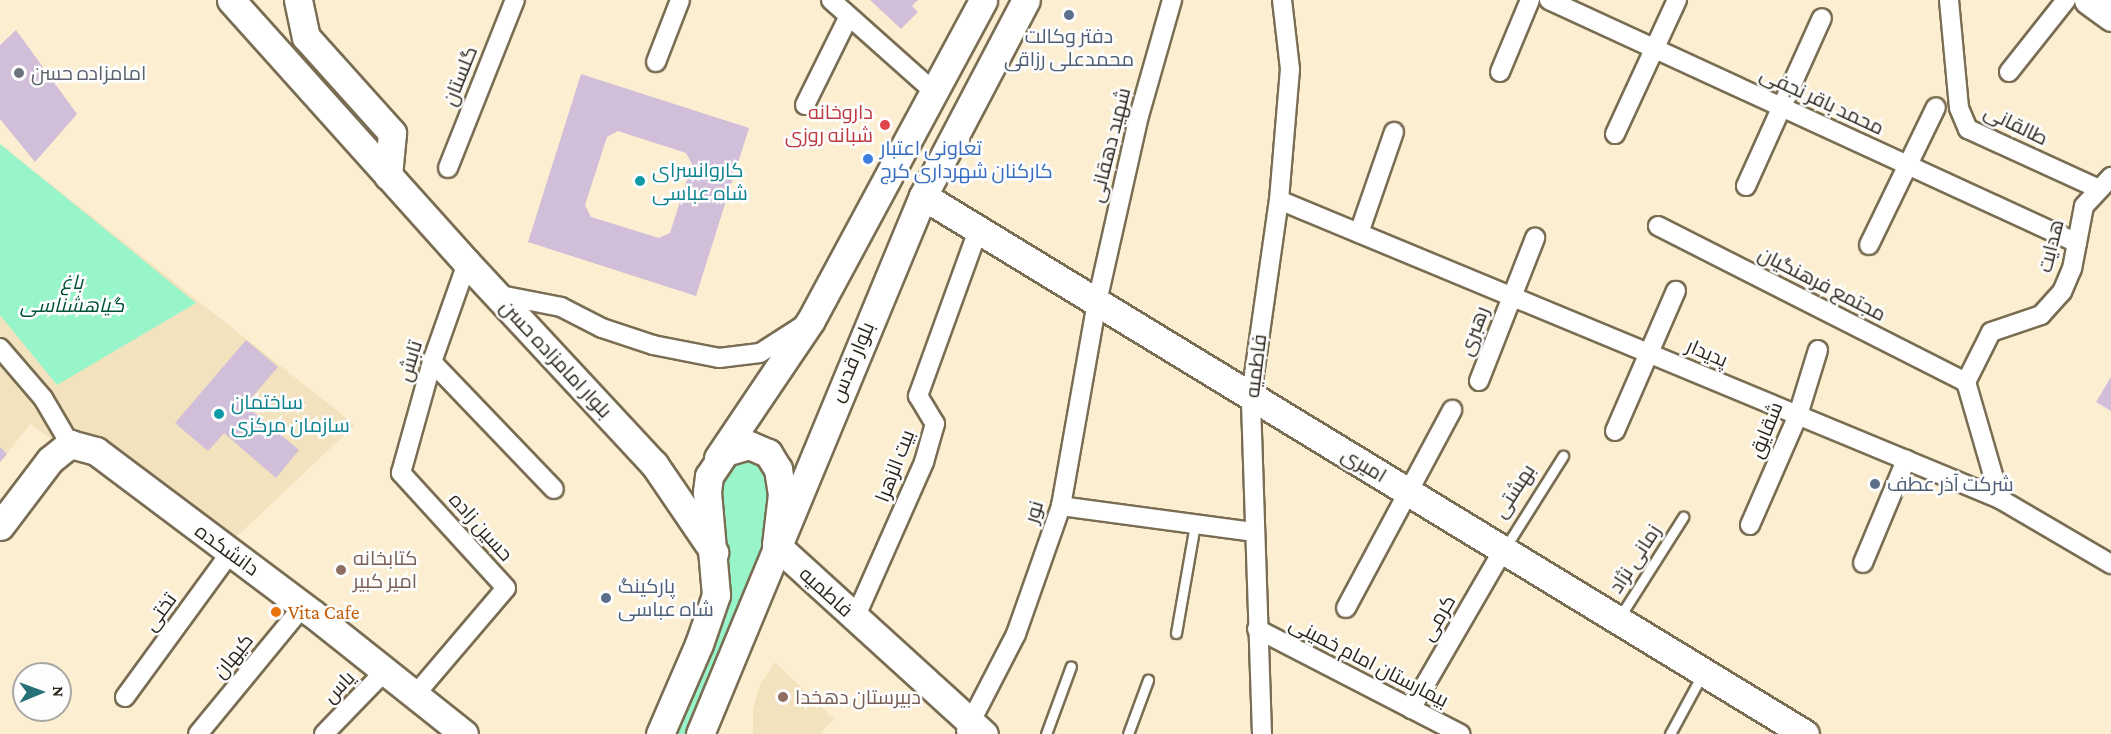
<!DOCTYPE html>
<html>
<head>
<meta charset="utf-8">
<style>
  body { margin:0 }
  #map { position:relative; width:2111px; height:734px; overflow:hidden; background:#fcefd1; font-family:"Crimson Pro",Cairo,serif }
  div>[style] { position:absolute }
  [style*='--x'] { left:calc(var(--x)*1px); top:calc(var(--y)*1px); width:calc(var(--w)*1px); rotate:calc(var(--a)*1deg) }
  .built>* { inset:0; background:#f2e2be }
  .green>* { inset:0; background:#98f5ca }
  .building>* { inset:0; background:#d1bed9 }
  .roads { filter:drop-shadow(2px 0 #796d53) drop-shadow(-2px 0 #796d53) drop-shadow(0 2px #796d53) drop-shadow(0 -2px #796d53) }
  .lane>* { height:9px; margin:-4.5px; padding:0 4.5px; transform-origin:4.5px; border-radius:4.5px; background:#fff }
  .street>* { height:18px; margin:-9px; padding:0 9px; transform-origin:9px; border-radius:9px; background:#fff }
  .secondary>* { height:27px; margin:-13.5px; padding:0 13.5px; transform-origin:13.5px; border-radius:13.5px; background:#fff }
  .dots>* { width:16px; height:16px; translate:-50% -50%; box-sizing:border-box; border:3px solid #fdfdfd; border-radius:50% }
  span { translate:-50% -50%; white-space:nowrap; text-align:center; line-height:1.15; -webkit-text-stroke:5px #fdfdfd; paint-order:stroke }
  .service-label { font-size:20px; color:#4e5e75 }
  .left { translate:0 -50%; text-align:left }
  .worship-label { font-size:20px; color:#5b616d }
  .street-label { font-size:20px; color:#2b261b }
  .health-label { font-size:20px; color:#be3a42 }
  .right { translate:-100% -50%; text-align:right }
  .shop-label { font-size:20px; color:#366cbe }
  .culture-label { font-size:20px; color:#0d838f }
  .park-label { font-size:20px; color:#005237; font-style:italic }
  .education-label { font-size:20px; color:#785e54 }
  .food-label { font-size:20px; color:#c56008 }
  .north { position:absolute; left:12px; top:662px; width:60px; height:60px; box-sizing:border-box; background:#fdfdfd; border:2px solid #a9a7a3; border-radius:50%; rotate:89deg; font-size:16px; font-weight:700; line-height:24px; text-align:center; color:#2b261b }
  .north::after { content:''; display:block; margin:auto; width:21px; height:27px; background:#267077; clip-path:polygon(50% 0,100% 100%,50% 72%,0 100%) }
</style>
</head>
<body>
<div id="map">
  <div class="built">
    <div style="clip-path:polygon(0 144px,355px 425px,215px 557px,30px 424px,0 463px)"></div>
    <div style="clip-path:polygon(775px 662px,834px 719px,820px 734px,753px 734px,753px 709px,760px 685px)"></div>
  </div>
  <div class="green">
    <div style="clip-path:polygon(0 144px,196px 303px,57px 385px,0 315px)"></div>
    <div style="clip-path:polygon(751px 459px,770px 475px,771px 531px,692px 734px,669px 734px,714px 624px,716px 508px,721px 478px,734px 461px)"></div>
  </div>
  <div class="building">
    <div style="clip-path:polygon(870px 0,918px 0,912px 6px,918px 12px,901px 29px)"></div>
    <div style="clip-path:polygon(16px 30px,77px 114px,35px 162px,0 119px,0 45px)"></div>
    <div style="clip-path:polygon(evenodd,581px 74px,749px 128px,696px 296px,528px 242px,581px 74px,618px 131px,686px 153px,692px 164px,670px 233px,659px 238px,591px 217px,585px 205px,607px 137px,618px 131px)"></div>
    <div style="clip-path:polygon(246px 340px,278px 367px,245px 405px,299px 450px,276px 478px,224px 433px,208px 451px,175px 423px)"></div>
    <div style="clip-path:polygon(2111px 377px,2111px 411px,2096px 402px)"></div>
    <div style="clip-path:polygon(0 447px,7px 454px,0 462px)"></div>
  </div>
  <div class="roads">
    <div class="lane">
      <div style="--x:1505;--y:548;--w:109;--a:-57.8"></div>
      <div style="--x:1619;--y:618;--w:120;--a:-57.6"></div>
      <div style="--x:1176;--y:633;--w:111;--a:-80.1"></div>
      <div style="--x:1046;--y:734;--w:72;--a:-69.8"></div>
      <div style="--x:1128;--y:734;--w:58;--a:-69.7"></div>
      <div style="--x:1670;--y:734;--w:69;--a:-61.6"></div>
    </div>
    <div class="street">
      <div style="--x:831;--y:0;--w:137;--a:41.7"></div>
      <div style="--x:1549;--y:0;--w:581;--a:24.71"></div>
      <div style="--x:1949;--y:0;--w:108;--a:84.7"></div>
      <div style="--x:1959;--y:108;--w:23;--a:67"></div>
      <div style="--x:1968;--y:129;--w:142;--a:24.6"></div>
      <div style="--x:656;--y:62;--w:66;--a:-68.8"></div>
      <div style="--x:1500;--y:72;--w:78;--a:-67.4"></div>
      <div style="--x:2009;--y:72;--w:92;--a:-51.6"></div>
      <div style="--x:805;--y:105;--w:99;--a:-63.7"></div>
      <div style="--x:1615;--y:134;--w:148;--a:-65.2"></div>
      <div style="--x:448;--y:168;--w:181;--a:-68.3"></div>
      <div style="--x:1746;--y:186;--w:184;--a:-65.7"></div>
      <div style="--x:1279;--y:200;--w:781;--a:22.52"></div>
      <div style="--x:2000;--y:499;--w:129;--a:30.4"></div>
      <div style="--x:1658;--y:226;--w:345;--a:26.9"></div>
      <div style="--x:1359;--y:233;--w:107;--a:-70.9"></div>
      <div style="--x:1869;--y:245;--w:153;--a:-64.1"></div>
      <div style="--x:495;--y:294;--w:67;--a:11.1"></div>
      <div style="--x:561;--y:307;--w:46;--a:27.1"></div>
      <div style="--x:602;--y:328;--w:54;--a:18.4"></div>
      <div style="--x:653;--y:345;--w:67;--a:11.1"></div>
      <div style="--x:719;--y:358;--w:41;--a:-7"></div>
      <div style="--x:760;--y:353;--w:50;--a:-32.7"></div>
      <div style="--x:0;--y:348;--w:66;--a:49.3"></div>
      <div style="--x:43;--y:398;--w:53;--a:59.6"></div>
      <div style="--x:432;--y:362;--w:176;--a:46.2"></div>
      <div style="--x:1479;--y:381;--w:154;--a:-68.6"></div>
      <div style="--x:1615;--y:431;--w:153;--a:-66.5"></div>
      <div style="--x:2000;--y:499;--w:122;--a:-106.2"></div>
      <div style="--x:1966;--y:382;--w:56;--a:-63.4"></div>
      <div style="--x:1991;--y:332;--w:53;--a:-18.8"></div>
      <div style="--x:2041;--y:315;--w:31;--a:-48"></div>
      <div style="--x:2062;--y:292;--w:25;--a:-67"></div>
      <div style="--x:2072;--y:269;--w:64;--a:-79.2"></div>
      <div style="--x:2084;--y:206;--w:40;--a:-47"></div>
      <div style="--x:1061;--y:506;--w:194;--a:7.7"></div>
      <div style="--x:1750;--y:525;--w:120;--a:-66.4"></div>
      <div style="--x:1798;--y:415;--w:68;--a:-72.9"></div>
      <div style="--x:1863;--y:563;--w:112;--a:-67.3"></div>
      <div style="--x:1346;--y:608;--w:225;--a:-61.8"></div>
      <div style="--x:855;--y:618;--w:171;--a:-66.1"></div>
      <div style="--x:924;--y:462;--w:40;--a:-74"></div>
      <div style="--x:935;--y:424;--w:33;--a:-121"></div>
      <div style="--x:918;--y:396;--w:177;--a:-70.1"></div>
      <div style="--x:1257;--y:629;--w:229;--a:27.3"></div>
      <div style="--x:415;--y:695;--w:140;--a:-49.6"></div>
      <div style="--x:506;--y:588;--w:156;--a:-132.4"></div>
      <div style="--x:401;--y:473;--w:115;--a:-74.4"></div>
      <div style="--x:432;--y:362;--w:105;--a:-70.5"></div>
      <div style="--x:125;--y:697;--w:178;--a:-53.9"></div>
      <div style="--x:1411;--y:709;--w:184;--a:-59.9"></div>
      <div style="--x:966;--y:731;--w:109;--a:-62.7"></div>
      <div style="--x:1016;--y:634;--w:136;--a:-70.6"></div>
      <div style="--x:1061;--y:506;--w:207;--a:-80"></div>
      <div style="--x:1097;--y:302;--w:191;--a:-77.3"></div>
      <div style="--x:1139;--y:116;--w:121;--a:-74.1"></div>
      <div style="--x:198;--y:734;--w:166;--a:-50.6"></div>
      <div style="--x:324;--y:734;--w:88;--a:-45.9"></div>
      <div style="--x:1262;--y:734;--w:338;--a:-91.9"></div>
      <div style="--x:1251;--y:396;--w:198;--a:-81.9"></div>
      <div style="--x:1279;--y:200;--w:131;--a:-85.2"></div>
      <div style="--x:1290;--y:69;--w:69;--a:-96.6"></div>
    </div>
    <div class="secondary">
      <div style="--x:231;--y:0;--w:353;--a:48.1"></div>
      <div style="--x:467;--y:263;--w:275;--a:47.1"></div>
      <div style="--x:654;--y:464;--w:107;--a:55.7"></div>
      <div style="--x:298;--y:0;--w:38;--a:78"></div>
      <div style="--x:306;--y:37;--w:129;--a:48.1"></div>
      <div style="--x:392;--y:133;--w:43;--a:95.3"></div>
      <div style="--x:2088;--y:0;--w:29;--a:36"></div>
      <div style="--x:923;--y:196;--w:1033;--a:31.38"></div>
      <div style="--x:718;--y:458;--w:166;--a:-56"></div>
      <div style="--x:811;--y:320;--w:363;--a:-61.7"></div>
      <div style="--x:0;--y:526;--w:83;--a:-52.9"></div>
      <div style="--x:50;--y:460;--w:26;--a:-39"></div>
      <div style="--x:70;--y:444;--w:27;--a:15"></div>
      <div style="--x:96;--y:451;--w:270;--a:36.9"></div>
      <div style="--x:312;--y:613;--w:194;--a:38.5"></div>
      <div style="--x:660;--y:734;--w:98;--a:-66.6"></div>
      <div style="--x:699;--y:644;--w:52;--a:-70.9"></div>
      <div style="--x:716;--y:595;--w:103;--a:-95"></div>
      <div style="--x:707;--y:492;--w:16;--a:-83"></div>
      <div style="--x:709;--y:476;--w:29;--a:-56"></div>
      <div style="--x:725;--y:452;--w:25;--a:-16"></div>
      <div style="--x:749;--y:445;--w:21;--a:23"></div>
      <div style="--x:768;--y:453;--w:19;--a:58"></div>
      <div style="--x:778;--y:469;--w:25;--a:81"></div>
      <div style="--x:782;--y:494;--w:51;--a:96.7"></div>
      <div style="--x:776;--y:545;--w:281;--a:42.3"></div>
      <div style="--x:700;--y:734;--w:582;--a:-67.49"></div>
      <div style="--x:923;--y:196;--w:221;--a:-62.3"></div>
    </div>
  </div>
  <div class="dots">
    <div style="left:1069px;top:15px;background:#5c6f8a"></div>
    <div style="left:19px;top:73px;background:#6b7280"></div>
    <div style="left:885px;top:125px;background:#e0444e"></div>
    <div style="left:868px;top:159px;background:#3f7fe0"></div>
    <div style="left:640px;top:181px;background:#0f9aa8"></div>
    <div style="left:219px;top:414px;background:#0f9aa8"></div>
    <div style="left:1875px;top:484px;background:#5c6f8a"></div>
    <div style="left:341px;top:570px;background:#8d6e63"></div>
    <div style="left:606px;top:598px;background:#5c6f8a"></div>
    <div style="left:276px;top:612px;background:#e8710a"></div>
    <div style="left:783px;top:697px;background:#8d6e63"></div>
  </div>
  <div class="service-label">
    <span style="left:1069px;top:48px">دفتر وکالت<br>محمدعلی رزاقی</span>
    <span class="left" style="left:1887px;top:484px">شرکت آذر عطف</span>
    <span class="left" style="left:618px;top:598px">پارکینگ<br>شاه عباسی</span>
  </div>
  <div class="worship-label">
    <span class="left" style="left:31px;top:73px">امامزاده حسن</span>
  </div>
  <div class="street-label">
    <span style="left:460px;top:76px;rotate:-68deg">گلستان</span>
    <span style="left:1822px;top:101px;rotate:25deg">محمد باقر نجفی</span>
    <span style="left:2016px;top:125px;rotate:26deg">طالقانی</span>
    <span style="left:1110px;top:145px;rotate:-76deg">شهید دهقانی</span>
    <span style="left:2051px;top:246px;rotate:-76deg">هدایت</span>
    <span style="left:1822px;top:284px;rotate:27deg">مجتمع فرهنگیان</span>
    <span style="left:1474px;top:331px;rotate:-69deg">رهبری</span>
    <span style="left:1707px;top:353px;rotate:23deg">پدیدار</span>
    <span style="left:556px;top:359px;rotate:47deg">بلوار امامزاده حسن</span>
    <span style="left:410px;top:361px;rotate:-73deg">تابش</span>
    <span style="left:852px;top:362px;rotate:-67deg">بلوار قدس</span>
    <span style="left:1256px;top:366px;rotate:-83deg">فاطمیه</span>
    <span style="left:1766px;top:430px;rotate:-68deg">شقایق</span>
    <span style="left:1364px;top:465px;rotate:31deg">امیری</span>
    <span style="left:895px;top:466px;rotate:-69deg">بیت الزهرا</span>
    <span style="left:1514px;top:491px;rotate:-57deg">بهشتی</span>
    <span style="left:1034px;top:512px;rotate:-73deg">نور</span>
    <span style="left:481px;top:527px;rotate:48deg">حسین زاده</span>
    <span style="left:227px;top:550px;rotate:36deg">دانشکده</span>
    <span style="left:1635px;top:559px;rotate:-57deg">زمانی نژاد</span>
    <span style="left:826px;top:592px;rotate:42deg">فاطمیه</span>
    <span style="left:160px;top:612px;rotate:-54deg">تختی</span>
    <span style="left:1438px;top:618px;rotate:-60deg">کرمی</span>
    <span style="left:233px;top:656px;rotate:-51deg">کیهان</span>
    <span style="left:1369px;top:662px;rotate:27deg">بیمارستان امام خمینی</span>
    <span style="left:339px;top:687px;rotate:-46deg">یاس</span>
  </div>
  <div class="health-label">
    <span class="right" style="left:873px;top:124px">داروخانه<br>شبانه روزی</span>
  </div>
  <div class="shop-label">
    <span class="left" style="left:880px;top:160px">تعاونی اعتبار<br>کارکنان شهرداری کرج</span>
  </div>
  <div class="culture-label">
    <span class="left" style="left:652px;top:182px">کاروانسرای<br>شاه عباسی</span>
    <span class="left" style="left:231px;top:414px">ساختمان<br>سازمان مرکزی</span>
  </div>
  <div class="park-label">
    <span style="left:72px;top:294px">باغ<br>گیاهشناسی</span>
  </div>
  <div class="education-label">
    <span class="left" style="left:353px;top:570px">کتابخانه<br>امیر کبیر</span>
    <span class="left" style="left:795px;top:697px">دبیرستان دهخدا</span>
  </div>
  <div class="food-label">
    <span class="left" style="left:288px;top:612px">Vita Cafe</span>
  </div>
  <div class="north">N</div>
</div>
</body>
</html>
